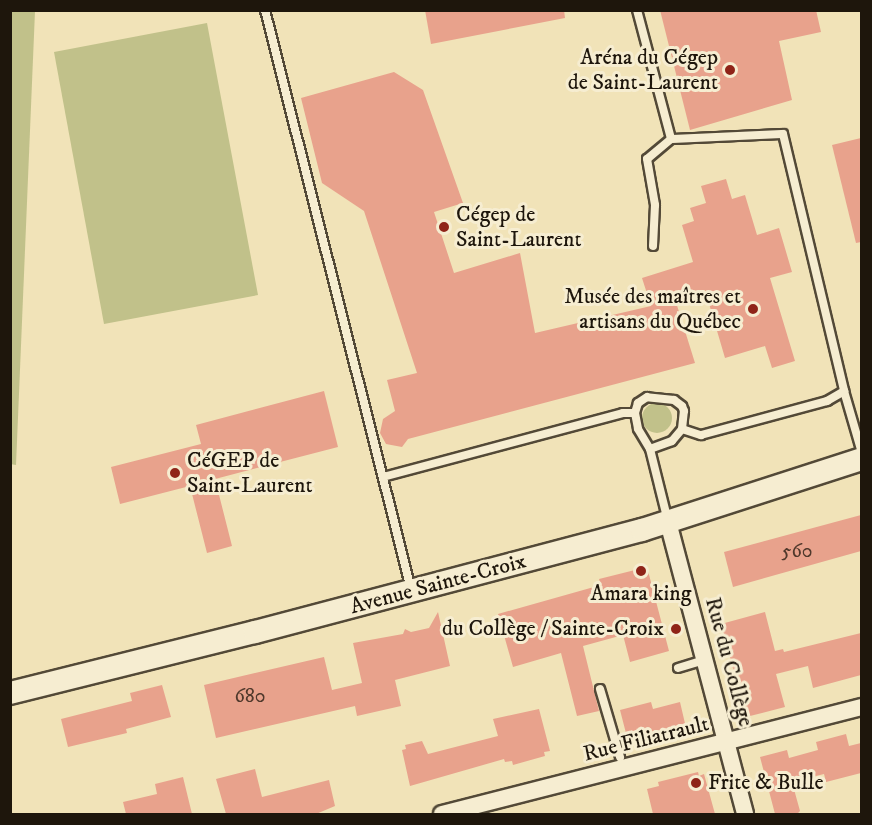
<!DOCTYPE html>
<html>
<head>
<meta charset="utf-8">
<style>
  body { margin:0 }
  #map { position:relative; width:872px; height:825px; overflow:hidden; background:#f1e3b8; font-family:"IM FELL DW Pica",serif }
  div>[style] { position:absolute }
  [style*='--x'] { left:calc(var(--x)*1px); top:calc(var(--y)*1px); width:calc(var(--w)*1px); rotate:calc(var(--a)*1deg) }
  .green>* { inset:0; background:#c1c18a }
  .round { border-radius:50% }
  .building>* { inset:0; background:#e8a28c }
  .roads { filter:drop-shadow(2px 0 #534937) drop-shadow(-2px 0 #534937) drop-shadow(0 2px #534937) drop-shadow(0 -2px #534937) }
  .service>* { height:8px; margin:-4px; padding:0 4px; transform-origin:4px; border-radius:4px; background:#f6edd1 }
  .minor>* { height:16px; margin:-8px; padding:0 8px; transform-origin:8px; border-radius:8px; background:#f6edd1 }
  .secondary>* { height:22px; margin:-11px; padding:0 11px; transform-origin:11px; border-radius:11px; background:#f6edd1 }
  .dots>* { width:16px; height:16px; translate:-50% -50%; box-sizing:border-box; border:3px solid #f6edd1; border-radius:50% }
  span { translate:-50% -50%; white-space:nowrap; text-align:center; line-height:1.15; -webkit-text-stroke:6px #f6edd1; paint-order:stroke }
  .number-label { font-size:20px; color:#50392c }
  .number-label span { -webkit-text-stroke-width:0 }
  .poi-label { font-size:22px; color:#1e160c }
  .right { translate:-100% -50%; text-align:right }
  .left { translate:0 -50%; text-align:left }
  .street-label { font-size:22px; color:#1e160c }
  .frame { position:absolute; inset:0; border:12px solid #1e160c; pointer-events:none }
</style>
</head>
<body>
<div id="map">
  <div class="green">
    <div style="clip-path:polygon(11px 10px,35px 11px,16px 465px,10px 464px)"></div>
    <div style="clip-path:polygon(207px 23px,258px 295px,104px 324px,54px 52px)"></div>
    <div class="round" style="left:642px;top:403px;width:30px;height:30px"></div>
  </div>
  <div class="building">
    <div style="clip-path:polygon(425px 10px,564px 10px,565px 18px,431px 44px)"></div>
    <div style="clip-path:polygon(660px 10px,816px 10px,821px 32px,779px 41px,792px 100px,690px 130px)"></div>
    <div style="clip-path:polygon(394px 72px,423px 90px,463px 203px,434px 212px,454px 273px,520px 253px,535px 333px,651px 306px,642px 278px,693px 262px,682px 225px,694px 221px,690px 208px,706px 203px,701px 186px,726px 179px,732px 199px,745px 195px,757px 235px,779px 228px,792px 272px,770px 278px,795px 361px,772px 368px,765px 346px,725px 358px,705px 290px,675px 299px,695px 363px,408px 439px,402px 447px,386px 444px,380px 433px,383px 419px,395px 411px,387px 380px,417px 373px,364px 211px,322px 183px,301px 98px)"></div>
    <div style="clip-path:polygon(861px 138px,861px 242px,856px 243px,832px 145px)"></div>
    <div style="clip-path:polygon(324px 391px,338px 447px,215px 479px,232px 546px,207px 553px,190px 486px,120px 504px,111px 467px,201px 444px,196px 425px)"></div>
    <div style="clip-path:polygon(861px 515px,861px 551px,733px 587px,724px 552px)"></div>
    <div style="clip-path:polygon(647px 567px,669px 651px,630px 662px,623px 635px,583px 646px,599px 711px,577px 716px,561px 653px,513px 667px,498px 614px,601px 585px,599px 579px)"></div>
    <div style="clip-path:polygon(438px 612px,450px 666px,395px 680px,401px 706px,357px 716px,355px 706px,216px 738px,204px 685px,324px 657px,332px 690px,362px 683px,353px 643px,403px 634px,405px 629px,411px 632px,429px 628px)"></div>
    <div style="clip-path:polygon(765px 612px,775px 651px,783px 649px,784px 652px,861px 633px,861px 675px,813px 688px,808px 666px,776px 674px,785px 707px,746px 717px,721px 624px)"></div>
    <div style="clip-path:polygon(162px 685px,171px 717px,126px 729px,127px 733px,68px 747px,61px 719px,132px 701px,130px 693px)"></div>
    <div style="clip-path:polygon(651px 702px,653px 709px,680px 702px,687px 732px,651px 742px,649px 736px,628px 741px,620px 710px)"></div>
    <div style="clip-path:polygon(539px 709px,550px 751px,544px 752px,545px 756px,513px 765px,512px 761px,505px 762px,504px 759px,410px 786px,402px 750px,406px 749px,405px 745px,422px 741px,428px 754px,498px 736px,493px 719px)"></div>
    <div style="clip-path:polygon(846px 734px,849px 746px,861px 743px,861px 773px,826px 782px,824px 774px,792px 782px,800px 811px,797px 814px,775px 814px,760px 757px,787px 750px,789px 758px,818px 750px,816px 742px)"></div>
    <div style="clip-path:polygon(255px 769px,262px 797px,329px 780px,335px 806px,316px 814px,226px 814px,216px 779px)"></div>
    <div style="clip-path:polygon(698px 772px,699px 776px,704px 774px,715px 814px,653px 814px,647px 789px,659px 786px,658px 782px)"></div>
    <div style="clip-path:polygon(183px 777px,192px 814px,126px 814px,123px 802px,157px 794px,155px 784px)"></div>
  </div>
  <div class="roads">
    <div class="service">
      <div style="--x:265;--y:10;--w:597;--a:75.85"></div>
      <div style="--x:637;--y:10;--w:133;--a:75.2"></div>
      <div style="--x:671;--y:139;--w:31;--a:140"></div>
      <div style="--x:647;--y:159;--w:47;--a:80.1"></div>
      <div style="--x:655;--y:205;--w:41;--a:92.8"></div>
      <div style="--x:671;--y:139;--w:112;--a:-2.6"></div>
      <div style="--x:783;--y:134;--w:264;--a:76.6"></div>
      <div style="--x:844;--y:391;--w:65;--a:73.8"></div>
      <div style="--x:682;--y:429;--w:20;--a:18"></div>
      <div style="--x:701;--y:435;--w:131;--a:-15.1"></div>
      <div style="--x:827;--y:401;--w:20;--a:-30"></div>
      <div style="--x:650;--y:449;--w:23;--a:-20"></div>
      <div style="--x:672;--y:441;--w:16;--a:-50"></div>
      <div style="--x:682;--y:429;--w:18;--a:-84"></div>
      <div style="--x:684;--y:411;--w:5;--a:-112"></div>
      <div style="--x:682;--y:406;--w:10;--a:-143"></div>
      <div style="--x:674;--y:400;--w:27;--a:-174"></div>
      <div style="--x:647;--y:397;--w:11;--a:146"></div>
      <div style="--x:638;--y:403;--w:10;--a:107"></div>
      <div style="--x:635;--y:413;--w:16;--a:79"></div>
      <div style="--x:638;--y:429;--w:23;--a:59"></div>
      <div style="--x:650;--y:449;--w:74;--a:76"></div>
      <div style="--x:383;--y:477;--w:248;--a:-14.9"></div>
      <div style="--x:623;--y:413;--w:12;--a:0"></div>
      <div style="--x:678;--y:668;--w:28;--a:-17"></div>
      <div style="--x:600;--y:689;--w:71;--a:73.6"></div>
    </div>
    <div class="minor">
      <div style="--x:668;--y:522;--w:302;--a:75.2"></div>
      <div style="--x:442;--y:814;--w:433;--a:-14.3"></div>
    </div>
    <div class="secondary">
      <div style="--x:10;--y:693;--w:252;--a:-14"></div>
      <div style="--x:255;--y:632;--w:400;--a:-14.8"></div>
      <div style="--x:642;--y:530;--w:231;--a:-17.9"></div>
    </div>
  </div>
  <div class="dots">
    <div style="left:730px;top:70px;background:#8f2418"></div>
    <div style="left:444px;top:227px;background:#8f2418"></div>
    <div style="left:753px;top:309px;background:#8f2418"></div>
    <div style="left:175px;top:473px;background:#8f2418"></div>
    <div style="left:641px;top:571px;background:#8f2418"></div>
    <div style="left:676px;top:629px;background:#8f2418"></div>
    <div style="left:696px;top:783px;background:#8f2418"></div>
  </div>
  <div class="number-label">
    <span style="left:797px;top:551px">560</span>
    <span style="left:250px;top:696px">680</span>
  </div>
  <div class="poi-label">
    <span class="right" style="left:718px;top:70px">Aréna du Cégep<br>de Saint-Laurent</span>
    <span class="left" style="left:456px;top:227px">Cégep de<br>Saint-Laurent</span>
    <span class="right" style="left:741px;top:309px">Musée des maîtres et<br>artisans du Québec</span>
    <span class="left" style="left:187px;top:473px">CéGEP de<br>Saint-Laurent</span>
    <span style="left:641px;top:594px">Amara king</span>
    <span class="right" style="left:664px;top:629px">du Collège / Sainte-Croix</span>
    <span class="left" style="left:708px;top:783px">Frite &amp; Bulle</span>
  </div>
  <div class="street-label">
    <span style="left:438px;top:584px;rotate:-15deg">Avenue Sainte-Croix</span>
    <span style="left:729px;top:662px;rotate:75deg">Rue du Collège</span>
    <span style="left:646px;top:739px;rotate:-14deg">Rue Filiatrault</span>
  </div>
  <div class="frame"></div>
</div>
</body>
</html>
